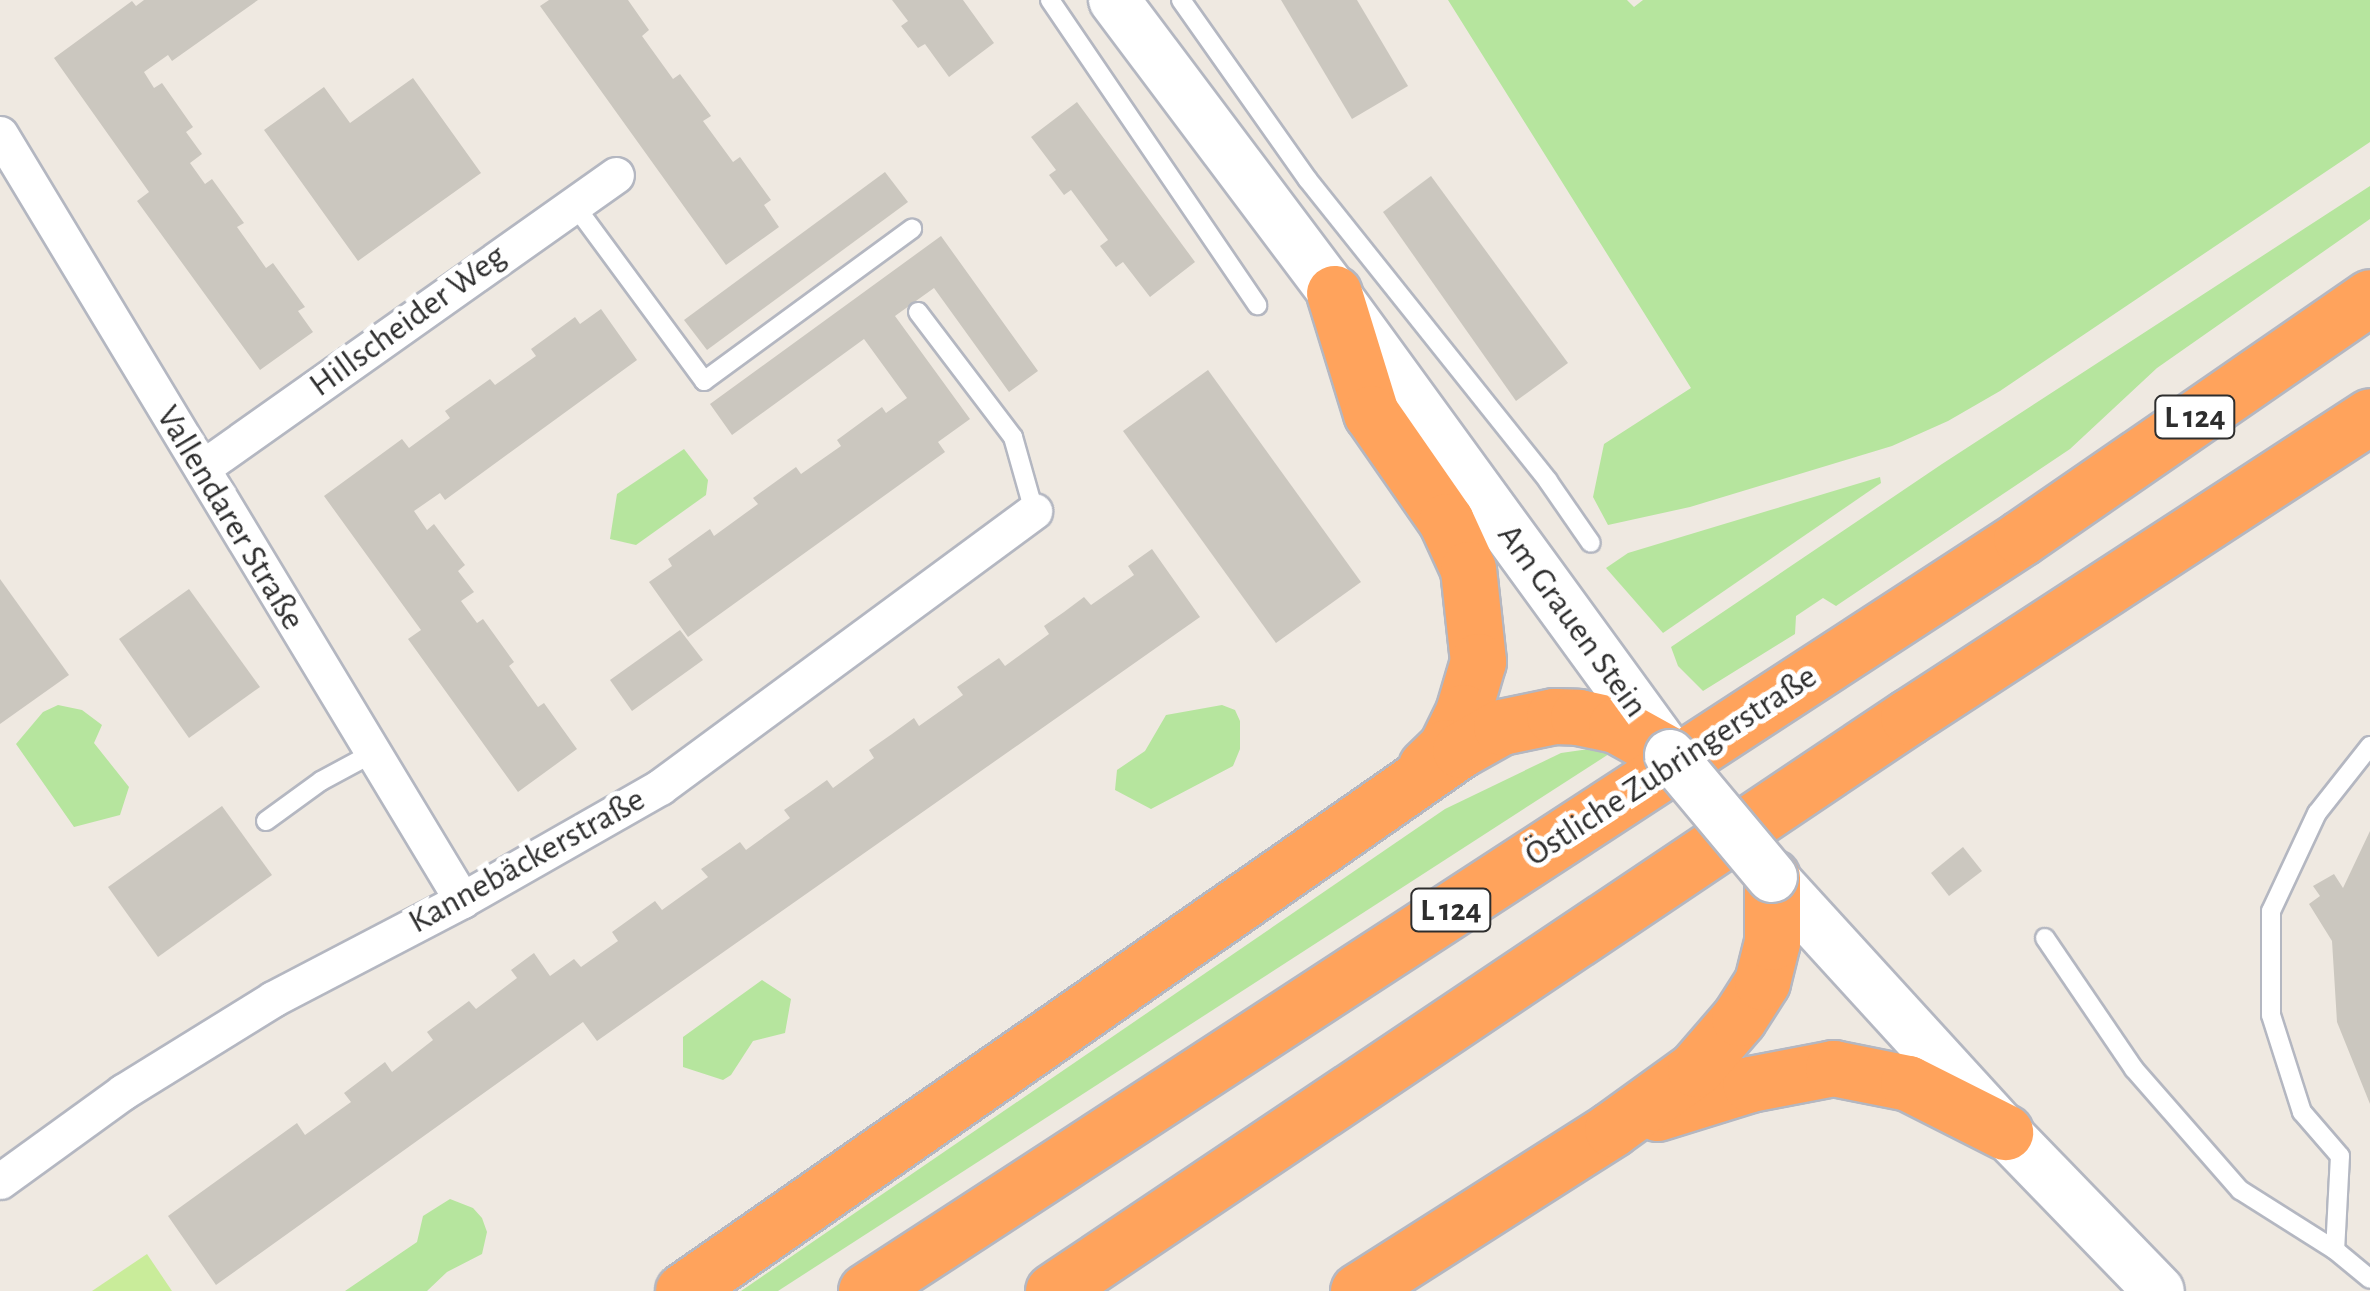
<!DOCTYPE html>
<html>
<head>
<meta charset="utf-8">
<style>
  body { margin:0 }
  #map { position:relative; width:2370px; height:1291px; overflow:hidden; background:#efe9e1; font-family:"Alegreya Sans",sans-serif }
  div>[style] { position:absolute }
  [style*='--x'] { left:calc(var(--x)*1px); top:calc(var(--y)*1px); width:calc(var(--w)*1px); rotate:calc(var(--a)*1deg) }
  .green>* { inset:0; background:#b6e59e }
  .pitch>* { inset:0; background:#c9ec9a }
  .building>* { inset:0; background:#cbc7bf }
  .roads { filter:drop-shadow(2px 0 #b4b7c1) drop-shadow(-2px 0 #b4b7c1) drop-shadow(0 2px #b4b7c1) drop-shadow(0 -2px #b4b7c1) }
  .lane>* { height:18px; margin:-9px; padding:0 9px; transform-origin:9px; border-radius:9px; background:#fff }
  .street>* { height:35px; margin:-17.5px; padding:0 17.5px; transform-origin:17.5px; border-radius:17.5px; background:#fff }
  .secondary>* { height:50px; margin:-25px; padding:0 25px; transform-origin:25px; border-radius:25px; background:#fff }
  .highway>* { height:55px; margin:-27.5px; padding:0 27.5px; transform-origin:27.5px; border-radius:27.5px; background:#ffa35c }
  .bridges { filter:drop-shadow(2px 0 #b4b7c1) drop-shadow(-2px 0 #b4b7c1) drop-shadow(0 2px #b4b7c1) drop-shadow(0 -2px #b4b7c1) }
  .secondary-bridge>* { height:50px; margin:-25px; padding:0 25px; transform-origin:25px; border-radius:25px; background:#fff }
  span { translate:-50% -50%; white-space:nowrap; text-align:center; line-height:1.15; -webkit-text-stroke:10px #fff; paint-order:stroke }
  .shield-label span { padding:2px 8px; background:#fff; border:2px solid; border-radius:8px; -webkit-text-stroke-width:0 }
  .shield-label { font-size:32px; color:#2e2e2e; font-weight:700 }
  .street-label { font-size:35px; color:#2e2e2e }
</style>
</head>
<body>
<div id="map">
  <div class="green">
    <div style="clip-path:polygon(1448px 0,1627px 0,1634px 7px,1643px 0,2370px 0,2370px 142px,2000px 391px,1948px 421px,1892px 446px,1690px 507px,1608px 525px,1593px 497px,1604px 444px,1691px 388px)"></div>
    <div style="clip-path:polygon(2370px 186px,2370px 219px,2157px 368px,2070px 449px,1836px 606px,1823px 598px,1796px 616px,1795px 634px,1703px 691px,1678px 666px,1671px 647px,1942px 464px)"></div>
    <div style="clip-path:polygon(684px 449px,708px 480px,706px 495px,636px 545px,610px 539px,617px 494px)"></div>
    <div style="clip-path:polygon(1880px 477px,1881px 483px,1663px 633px,1606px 568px,1628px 553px)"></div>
    <div style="clip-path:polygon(58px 705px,82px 710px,102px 725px,94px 743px,129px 787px,120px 815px,74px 827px,16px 744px,43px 712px)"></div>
    <div style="clip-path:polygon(1222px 705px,1235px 710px,1240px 721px,1240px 749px,1233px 766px,1151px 809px,1115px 790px,1117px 770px,1145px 751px,1166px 715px)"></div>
    <div style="clip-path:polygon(1603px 747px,1612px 752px,778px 1291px,741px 1291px,1445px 809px,1561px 753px)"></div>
    <div style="clip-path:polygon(762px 980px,791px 999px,785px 1033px,753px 1041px,731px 1075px,723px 1080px,683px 1067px,683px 1037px)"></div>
    <div style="clip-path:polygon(450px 1199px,473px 1208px,482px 1218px,487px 1232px,482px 1254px,447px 1272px,427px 1291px,345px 1291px,417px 1242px,423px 1216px)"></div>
  </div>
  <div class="pitch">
    <div style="clip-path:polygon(147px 1254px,172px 1291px,92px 1291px)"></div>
  </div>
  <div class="building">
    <div style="clip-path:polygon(144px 0,258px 0,172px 61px,168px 55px,144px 72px,154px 88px,162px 83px,193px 127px,186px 132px,202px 154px,190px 163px,205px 184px,212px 179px,244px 223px,237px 227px,252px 248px,266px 268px,273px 263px,305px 307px,298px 311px,313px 332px,260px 370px,137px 201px,149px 192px,54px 58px,132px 1px,136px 6px)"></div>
    <div style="clip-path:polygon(549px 0,628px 0,649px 30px,642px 36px,673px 79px,680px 74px,711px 116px,703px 121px,733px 162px,740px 157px,771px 200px,764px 205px,779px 227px,726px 265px,540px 6px)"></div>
    <div style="clip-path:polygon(892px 0,963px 0,994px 43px,949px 77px,925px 44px,918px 48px,901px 26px,908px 21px)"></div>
    <div style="clip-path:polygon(1281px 0,1357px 0,1408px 86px,1352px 119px)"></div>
    <div style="clip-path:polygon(413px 78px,481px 173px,358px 261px,264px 130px,324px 87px,350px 123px)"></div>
    <div style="clip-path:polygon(1077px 102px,1195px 262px,1150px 297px,1123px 262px,1116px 267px,1100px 246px,1108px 240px,1071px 190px,1064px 195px,1049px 175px,1056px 170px,1031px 137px)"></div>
    <div style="clip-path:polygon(885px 172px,908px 202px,707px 350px,684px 320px)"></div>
    <div style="clip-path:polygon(1431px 176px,1568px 363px,1516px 401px,1383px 212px)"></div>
    <div style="clip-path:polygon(941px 236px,1038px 371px,1009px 392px,934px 288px,895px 316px,970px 419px,938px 442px,945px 452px,688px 637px,649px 582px,672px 566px,668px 559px,710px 529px,714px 536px,758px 504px,753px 498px,796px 467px,801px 474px,841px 446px,837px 440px,882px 407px,886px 413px,907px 398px,864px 339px,732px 435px,710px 404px)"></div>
    <div style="clip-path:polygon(601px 309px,637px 360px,445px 500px,440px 493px,414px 511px,427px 530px,434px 524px,465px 565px,458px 571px,474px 592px,461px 601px,477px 623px,483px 619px,514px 662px,509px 666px,538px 707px,544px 703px,577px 749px,518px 792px,408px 639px,421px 630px,324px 496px,402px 439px,409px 448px,450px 418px,445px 411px,490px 379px,495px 385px,536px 356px,531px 349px,575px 317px,580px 324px)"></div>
    <div style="clip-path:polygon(1208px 370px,1361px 582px,1276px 643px,1123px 431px)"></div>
    <div style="clip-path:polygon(1152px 549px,1200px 617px,597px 1041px,583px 1022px,216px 1285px,168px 1216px,297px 1123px,305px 1135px,351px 1102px,344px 1093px,385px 1062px,392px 1072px,433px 1040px,427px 1032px,469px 1001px,476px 1009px,517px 978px,511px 970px,534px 953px,550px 976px,574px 959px,581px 967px,618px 941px,612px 932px,655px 901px,662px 910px,708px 877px,701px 869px,720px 856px,740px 842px,746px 850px,790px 818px,784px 810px,806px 795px,827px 780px,833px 788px,874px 758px,869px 750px,892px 734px,914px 718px,919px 726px,963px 695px,957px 687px,999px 658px,1005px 666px,1049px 634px,1044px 626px,1064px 612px,1084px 597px,1091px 605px,1134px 575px,1128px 566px)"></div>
    <div style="clip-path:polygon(0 579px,69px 675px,0 724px)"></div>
    <div style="clip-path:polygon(189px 589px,260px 687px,189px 738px,119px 639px)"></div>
    <div style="clip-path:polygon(680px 630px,703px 660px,632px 711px,610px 680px)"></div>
    <div style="clip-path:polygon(222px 806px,272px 875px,158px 957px,108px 887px)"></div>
    <div style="clip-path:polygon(2370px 831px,2370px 1104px,2337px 1022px,2332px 941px,2309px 904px,2320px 896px,2313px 886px,2334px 874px,2343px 888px)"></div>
    <div style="clip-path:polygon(1963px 847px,1982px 871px,1949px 896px,1931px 873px)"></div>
  </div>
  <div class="roads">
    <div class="lane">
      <div style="--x:1050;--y:0;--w:369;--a:55.8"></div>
      <div style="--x:1181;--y:0;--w:220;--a:54.8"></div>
      <div style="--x:1308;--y:180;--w:385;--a:51.4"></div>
      <div style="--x:1548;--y:481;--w:75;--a:55.3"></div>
      <div style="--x:573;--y:203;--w:221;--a:53.6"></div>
      <div style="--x:704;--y:381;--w:258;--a:-36.2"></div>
      <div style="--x:918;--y:312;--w:157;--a:52.8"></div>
      <div style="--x:1013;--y:437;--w:77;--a:74.2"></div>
      <div style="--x:2370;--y:746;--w:85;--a:128.3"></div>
      <div style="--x:2317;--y:813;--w:108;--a:115.1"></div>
      <div style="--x:2271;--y:911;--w:104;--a:90"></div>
      <div style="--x:2271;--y:1015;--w:102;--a:72.3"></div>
      <div style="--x:2302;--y:1112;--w:58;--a:49.2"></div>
      <div style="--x:2340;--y:1156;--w:94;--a:93"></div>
      <div style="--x:2335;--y:1250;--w:45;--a:39.6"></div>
      <div style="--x:266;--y:821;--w:68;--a:-36"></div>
      <div style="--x:321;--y:781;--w:59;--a:-28.3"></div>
      <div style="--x:2045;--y:938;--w:158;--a:55.8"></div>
      <div style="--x:2134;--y:1069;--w:161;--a:48.8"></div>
      <div style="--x:2240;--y:1190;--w:112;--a:32.3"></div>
    </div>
    <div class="street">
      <div style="--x:0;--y:134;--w:895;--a:58.9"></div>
      <div style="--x:202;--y:468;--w:507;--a:-35.29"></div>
      <div style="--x:0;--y:1181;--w:152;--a:-35.9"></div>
      <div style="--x:123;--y:1092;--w:176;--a:-31.8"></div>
      <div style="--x:273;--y:999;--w:213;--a:-27.6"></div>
      <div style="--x:462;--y:900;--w:228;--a:-29.7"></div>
      <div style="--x:660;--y:787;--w:465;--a:-36.4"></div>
    </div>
    <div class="secondary">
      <div style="--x:1114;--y:0;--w:366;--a:53.1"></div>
      <div style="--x:1334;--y:293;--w:571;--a:53.97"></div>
      <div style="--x:1772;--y:877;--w:345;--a:47.6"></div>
      <div style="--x:2005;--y:1132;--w:221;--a:45.9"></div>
    </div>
    <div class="highway">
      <div style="--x:1334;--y:293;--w:126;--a:72.9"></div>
      <div style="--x:1371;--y:413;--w:131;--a:55.2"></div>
      <div style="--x:1446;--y:521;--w:53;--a:65.4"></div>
      <div style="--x:1468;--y:569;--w:93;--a:83.8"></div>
      <div style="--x:1478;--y:661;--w:53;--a:106.4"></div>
      <div style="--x:1463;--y:712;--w:39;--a:116"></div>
      <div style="--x:1446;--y:747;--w:28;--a:136"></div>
      <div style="--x:1657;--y:1113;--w:97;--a:-17.3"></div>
      <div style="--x:1750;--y:1084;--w:85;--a:-10.9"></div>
      <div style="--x:1833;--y:1068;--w:76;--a:11.3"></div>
      <div style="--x:1908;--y:1083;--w:109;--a:26.8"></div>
      <div style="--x:683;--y:1291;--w:947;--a:-34.85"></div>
      <div style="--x:1460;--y:750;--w:47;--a:-29.3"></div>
      <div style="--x:1501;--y:727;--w:54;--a:-11.7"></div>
      <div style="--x:1554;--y:716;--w:24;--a:2"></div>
      <div style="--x:1578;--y:717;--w:39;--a:12"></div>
      <div style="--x:1616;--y:725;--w:62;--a:29.1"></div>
      <div style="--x:866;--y:1291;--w:1379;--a:-33.1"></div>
      <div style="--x:2021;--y:538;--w:424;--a:-34.6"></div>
      <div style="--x:1053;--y:1291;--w:1030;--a:-33.88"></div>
      <div style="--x:1908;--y:717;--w:551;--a:-33.08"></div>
      <div style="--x:1358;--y:1291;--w:301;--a:-32.5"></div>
      <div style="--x:1612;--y:1129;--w:102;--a:-35.9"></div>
      <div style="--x:1695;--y:1069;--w:67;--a:-49.2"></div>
      <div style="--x:1739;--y:1018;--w:43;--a:-57.4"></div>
      <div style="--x:1762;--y:982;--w:41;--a:-76"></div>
      <div style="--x:1772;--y:942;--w:65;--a:-90"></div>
    </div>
  </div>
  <div class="bridges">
    <div class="secondary-bridge">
      <div style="--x:1670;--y:755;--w:159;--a:50.1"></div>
    </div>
  </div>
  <div class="shield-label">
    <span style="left:2195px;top:417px">L 124</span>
    <span style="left:1451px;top:910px">L 124</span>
  </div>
  <div class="street-label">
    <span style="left:408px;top:321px;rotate:-36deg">Hillscheider Weg</span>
    <span style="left:230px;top:518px;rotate:59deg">Vallendarer Straße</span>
    <span style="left:1572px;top:621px;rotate:54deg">Am Grauen Stein</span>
    <span style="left:1671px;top:766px;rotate:-33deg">Östliche Zubringerstraße</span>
    <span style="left:527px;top:861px;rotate:-29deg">Kannebäckerstraße</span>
  </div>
</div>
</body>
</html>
